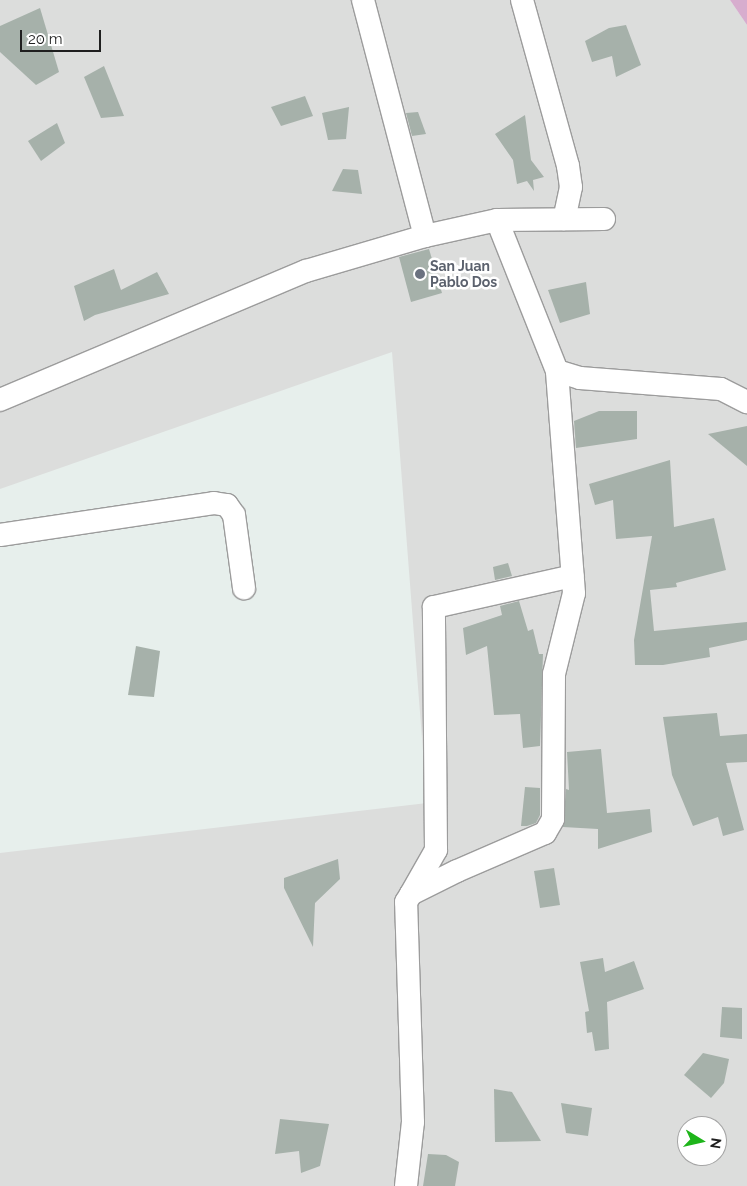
<!DOCTYPE html>
<html>
<head>
<meta charset="utf-8">
<style>
  body { margin:0 }
  #map { position:relative; width:747px; height:1186px; overflow:hidden; background:#e7efec; font-family:Raleway,sans-serif }
  div>[style] { position:absolute }
  [style*='--x'] { left:calc(var(--x)*1px); top:calc(var(--y)*1px); width:calc(var(--w)*1px); rotate:calc(var(--a)*1deg) }
  .residential>* { inset:0; background:#dcdddc }
  .water>* { inset:0; background:#d7adce }
  .building>* { inset:0; background:#a6b1aa }
  .roads { filter:drop-shadow(1px 0 #9c9c9c) drop-shadow(-1px 0 #9c9c9c) drop-shadow(0 1px #9c9c9c) drop-shadow(0 -1px #9c9c9c) }
  .minor>* { height:22px; margin:-11px; padding:0 11px; transform-origin:11px; border-radius:11px; background:#fff }
  .dots>* { width:14px; height:14px; translate:-50% -50%; box-sizing:border-box; border:2px solid #fff; border-radius:50% }
  span { translate:-50% -50%; white-space:nowrap; text-align:center; line-height:1.15; -webkit-text-stroke:5px #fff; paint-order:stroke }
  .worship-label { font-size:14px; color:#5b616d; font-weight:700 }
  .left { translate:0 -50%; text-align:left }
  .north { position:absolute; left:677px; top:1116px; width:50px; height:50px; box-sizing:border-box; background:#fff; border:1px solid #a5a5a5; border-radius:50%; rotate:99deg; font-size:14px; font-weight:700; line-height:20px; text-align:center; color:#1f1f1f }
  .north::after { content:''; display:block; margin:auto; width:18px; height:22px; background:#1eb51a; clip-path:polygon(50% 0,100% 100%,50% 72%,0 100%) }
  .scale { position:absolute; left:20px; top:30px; width:81px; height:22px; box-sizing:border-box; border:2px solid #1f1f1f; border-top:0; padding-left:6px; font-size:15px; line-height:18px; white-space:nowrap; color:#1f1f1f; -webkit-text-stroke:4px #fff; paint-order:stroke }
</style>
</head>
<body>
<div id="map">
  <div class="residential">
    <div style="clip-path:polygon(evenodd,0 0,730px 0,747px 25px,747px 1186px,0 1186px,0 853px,427px 803px,392px 352px,0 489px,0 0,687px 1126px,717px 1126px,717px 1156px,687px 1156px,687px 1126px)"></div>
  </div>
  <div class="water">
    <div style="clip-path:polygon(730px 0,747px 0,747px 25px)"></div>
  </div>
  <div class="building">
    <div style="clip-path:polygon(40px 8px,59px 72px,36px 85px,0 52px,0 26px)"></div>
    <div style="clip-path:polygon(626px 25px,641px 65px,616px 77px,612px 56px,592px 62px,585px 41px,609px 28px)"></div>
    <div style="clip-path:polygon(104px 66px,124px 116px,101px 118px,84px 77px)"></div>
    <div style="clip-path:polygon(305px 96px,313px 116px,281px 126px,271px 107px)"></div>
    <div style="clip-path:polygon(349px 107px,346px 139px,328px 140px,322px 113px)"></div>
    <div style="clip-path:polygon(418px 112px,426px 134px,412px 136px,406px 113px)"></div>
    <div style="clip-path:polygon(525px 115px,531px 160px,544px 177px,533px 180px,534px 191px,527px 181px,517px 184px,513px 160px,495px 134px)"></div>
    <div style="clip-path:polygon(57px 123px,65px 143px,41px 161px,28px 141px)"></div>
    <div style="clip-path:polygon(343px 169px,358px 170px,362px 194px,332px 191px)"></div>
    <div style="clip-path:polygon(429px 249px,442px 293px,411px 302px,399px 257px)"></div>
    <div style="clip-path:polygon(114px 269px,121px 290px,157px 272px,169px 294px,95px 315px,84px 321px,74px 286px)"></div>
    <div style="clip-path:polygon(586px 282px,590px 314px,560px 323px,548px 290px)"></div>
    <div style="clip-path:polygon(599px 411px,637px 411px,637px 439px,576px 448px,574px 421px)"></div>
    <div style="clip-path:polygon(747px 426px,747px 466px,708px 434px)"></div>
    <div style="clip-path:polygon(670px 460px,674px 527px,714px 518px,726px 570px,676px 583px,677px 587px,650px 590px,654px 631px,747px 622px,747px 640px,709px 648px,710px 657px,663px 665px,635px 665px,634px 640px,652px 536px,616px 539px,613px 500px,595px 505px,589px 484px)"></div>
    <div style="clip-path:polygon(508px 563px,512px 576px,495px 580px,493px 567px)"></div>
    <div style="clip-path:polygon(519px 601px,528px 631px,533px 629px,539px 654px,543px 654px,540px 746px,523px 748px,520px 714px,494px 715px,487px 646px,466px 655px,463px 628px,502px 615px,500px 606px)"></div>
    <div style="clip-path:polygon(136px 646px,160px 651px,154px 697px,128px 695px)"></div>
    <div style="clip-path:polygon(717px 713px,720px 736px,747px 734px,747px 762px,726px 763px,744px 830px,723px 836px,718px 817px,693px 826px,672px 775px,663px 717px)"></div>
    <div style="clip-path:polygon(601px 749px,607px 813px,650px 809px,652px 832px,598px 849px,598px 829px,563px 827px,566px 789px,569px 790px,567px 752px)"></div>
    <div style="clip-path:polygon(525px 787px,540px 788px,540px 815px,536px 823px,527px 826px,521px 826px)"></div>
    <div style="clip-path:polygon(338px 859px,340px 879px,315px 903px,313px 947px,284px 888px,284px 878px)"></div>
    <div style="clip-path:polygon(554px 868px,560px 905px,540px 908px,534px 871px)"></div>
    <div style="clip-path:polygon(603px 958px,605px 972px,634px 961px,644px 989px,607px 1002px,609px 1049px,595px 1051px,592px 1032px,587px 1033px,585px 1012px,589px 1011px,580px 962px)"></div>
    <div style="clip-path:polygon(722px 1007px,742px 1008px,742px 1039px,720px 1037px)"></div>
    <div style="clip-path:polygon(703px 1053px,729px 1059px,724px 1083px,711px 1098px,684px 1075px)"></div>
    <div style="clip-path:polygon(494px 1089px,512px 1092px,541px 1141px,495px 1142px)"></div>
    <div style="clip-path:polygon(561px 1103px,592px 1108px,588px 1136px,566px 1133px)"></div>
    <div style="clip-path:polygon(280px 1119px,329px 1124px,320px 1166px,301px 1173px,299px 1151px,275px 1154px)"></div>
    <div style="clip-path:polygon(428px 1154px,446px 1155px,459px 1162px,455px 1186px,423px 1186px)"></div>
  </div>
  <div class="roads">
    <div class="minor">
      <div style="--x:363;--y:0;--w:244;--a:75.3"></div>
      <div style="--x:522;--y:0;--w:172;--a:74.5"></div>
      <div style="--x:568;--y:166;--w:21;--a:82"></div>
      <div style="--x:571;--y:187;--w:33;--a:102"></div>
      <div style="--x:557;--y:371;--w:24;--a:17"></div>
      <div style="--x:580;--y:378;--w:141;--a:4.5"></div>
      <div style="--x:721;--y:389;--w:29;--a:27"></div>
      <div style="--x:0;--y:400;--w:332;--a:-22.9"></div>
      <div style="--x:306;--y:271;--w:124;--a:-16.4"></div>
      <div style="--x:425;--y:236;--w:74;--a:-12.5"></div>
      <div style="--x:497;--y:220;--w:107;--a:-0.5"></div>
      <div style="--x:0;--y:535;--w:216;--a:-8.5"></div>
      <div style="--x:214;--y:503;--w:13;--a:9"></div>
      <div style="--x:227;--y:505;--w:12;--a:55"></div>
      <div style="--x:234;--y:515;--w:74;--a:82.2"></div>
      <div style="--x:411;--y:894;--w:51;--a:-60.4"></div>
      <div style="--x:436;--y:850;--w:243;--a:-90.5"></div>
      <div style="--x:434;--y:607;--w:142;--a:-12.6"></div>
      <div style="--x:406;--y:1186;--w:64;--a:-83.8"></div>
      <div style="--x:413;--y:1122;--w:220;--a:-91.8"></div>
      <div style="--x:406;--y:902;--w:9;--a:-58"></div>
      <div style="--x:411;--y:894;--w:51;--a:-26.6"></div>
      <div style="--x:457;--y:871;--w:96;--a:-23.4"></div>
      <div style="--x:545;--y:833;--w:16;--a:-60"></div>
      <div style="--x:553;--y:819;--w:145;--a:-89.6"></div>
      <div style="--x:554;--y:674;--w:83;--a:-76.1"></div>
      <div style="--x:574;--y:593;--w:223;--a:-94.4"></div>
      <div style="--x:557;--y:371;--w:162;--a:-111.7"></div>
    </div>
  </div>
  <div class="dots">
    <div style="left:420px;top:274px;background:#6b7280"></div>
  </div>
  <div class="worship-label">
    <span class="left" style="left:430px;top:274px">San Juan<br>Pablo Dos</span>
  </div>
  <div class="north">N</div>
  <div class="scale">20 m</div>
</div>
</body>
</html>
